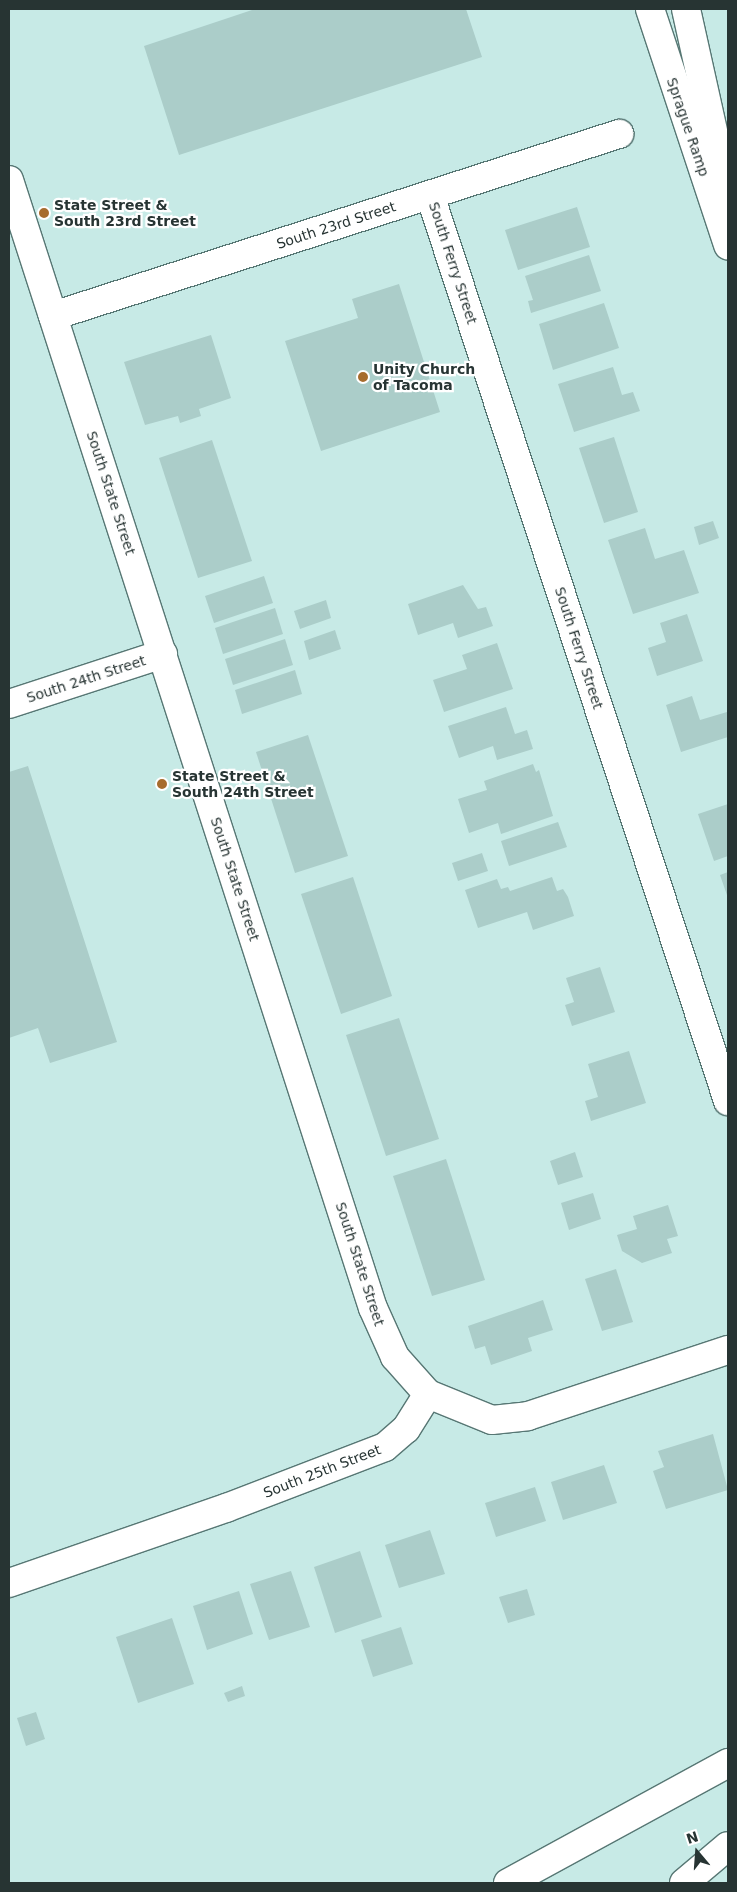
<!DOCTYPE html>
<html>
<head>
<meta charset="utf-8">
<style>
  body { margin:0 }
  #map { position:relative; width:737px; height:1892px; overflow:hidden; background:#c7eae6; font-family:"DejaVu Sans",sans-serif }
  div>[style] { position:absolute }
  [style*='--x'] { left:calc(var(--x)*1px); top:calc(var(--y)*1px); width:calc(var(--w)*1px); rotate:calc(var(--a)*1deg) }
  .building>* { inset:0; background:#abcdc9 }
  .roads { filter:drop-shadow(1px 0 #577774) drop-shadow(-1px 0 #577774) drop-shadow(0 1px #577774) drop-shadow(0 -1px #577774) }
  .street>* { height:28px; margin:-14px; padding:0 14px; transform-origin:14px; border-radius:14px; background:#fff }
  .secondary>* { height:28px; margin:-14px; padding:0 14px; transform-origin:14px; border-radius:14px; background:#fff }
  .highway>* { height:28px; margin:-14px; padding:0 14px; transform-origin:14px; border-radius:14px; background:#fff }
  .dots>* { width:14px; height:14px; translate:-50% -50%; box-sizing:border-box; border:2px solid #fff; border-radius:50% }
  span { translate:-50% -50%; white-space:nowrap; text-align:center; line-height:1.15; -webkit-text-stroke:4.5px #fff; paint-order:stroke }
  .street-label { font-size:14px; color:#273433 }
  .poi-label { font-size:14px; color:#273433; font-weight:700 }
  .left { translate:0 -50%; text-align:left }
  .frame { position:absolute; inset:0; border:10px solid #273433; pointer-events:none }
  .north { position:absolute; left:672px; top:1827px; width:50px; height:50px; -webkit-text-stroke:4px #fff; paint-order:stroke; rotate:342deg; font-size:14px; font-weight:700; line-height:20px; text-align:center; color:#273433 }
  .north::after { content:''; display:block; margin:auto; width:18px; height:22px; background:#273433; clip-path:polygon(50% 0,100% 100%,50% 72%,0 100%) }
</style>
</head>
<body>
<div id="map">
  <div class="building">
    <div style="clip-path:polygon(255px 9px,466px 9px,482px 57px,179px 155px,144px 46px)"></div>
    <div style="clip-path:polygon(577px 207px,590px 247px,518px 270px,505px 230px)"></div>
    <div style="clip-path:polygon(589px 255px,601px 291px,531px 313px,528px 301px,533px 300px,525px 276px)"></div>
    <div style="clip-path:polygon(399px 284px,440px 412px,321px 451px,285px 341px,358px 318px,352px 299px)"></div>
    <div style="clip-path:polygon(604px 303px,619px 348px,553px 370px,539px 324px)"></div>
    <div style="clip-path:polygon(211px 335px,231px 398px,199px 409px,201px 416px,180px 423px,178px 416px,145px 425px,124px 362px)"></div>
    <div style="clip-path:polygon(613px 367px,622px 395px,633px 392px,640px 411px,574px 432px,558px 384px)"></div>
    <div style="clip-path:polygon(614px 437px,638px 512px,604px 523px,579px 448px)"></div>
    <div style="clip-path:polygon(212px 440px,252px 561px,198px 578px,159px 458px)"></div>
    <div style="clip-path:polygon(713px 521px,719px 538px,699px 545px,694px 527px)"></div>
    <div style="clip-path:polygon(645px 528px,655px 559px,684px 550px,699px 593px,633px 614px,608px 540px)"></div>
    <div style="clip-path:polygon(264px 576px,273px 603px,214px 623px,205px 596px)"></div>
    <div style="clip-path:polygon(463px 585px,478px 609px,486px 607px,493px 626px,458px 638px,453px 623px,418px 635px,408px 604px)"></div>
    <div style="clip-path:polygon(326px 600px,331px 618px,300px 629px,294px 611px)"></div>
    <div style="clip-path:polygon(275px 608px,283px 634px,223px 654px,215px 628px)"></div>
    <div style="clip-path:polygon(687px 614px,703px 661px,657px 676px,648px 648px,666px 642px,660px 623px)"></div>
    <div style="clip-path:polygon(335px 630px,341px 649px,309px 660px,304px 641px)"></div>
    <div style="clip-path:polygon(285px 639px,293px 665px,233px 685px,225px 659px)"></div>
    <div style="clip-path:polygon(497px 643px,513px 689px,444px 712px,433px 680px,467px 669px,462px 655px)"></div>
    <div style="clip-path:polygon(295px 670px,302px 694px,242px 714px,235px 690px)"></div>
    <div style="clip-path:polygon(692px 696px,700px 720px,727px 712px,728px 737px,681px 752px,666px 705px)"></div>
    <div style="clip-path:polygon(506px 707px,515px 734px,527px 730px,533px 749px,497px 760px,493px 746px,459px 758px,448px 726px)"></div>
    <div style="clip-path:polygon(308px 735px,348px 856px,295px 873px,256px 752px)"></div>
    <div style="clip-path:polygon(533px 764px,536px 772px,539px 770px,553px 816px,501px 834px,498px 823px,469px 833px,458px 799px,487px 790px,484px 781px)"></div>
    <div style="clip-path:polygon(28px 766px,117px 1042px,50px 1063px,38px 1028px,9px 1038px,9px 772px)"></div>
    <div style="clip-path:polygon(728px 804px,728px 856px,714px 861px,698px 814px)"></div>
    <div style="clip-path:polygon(558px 822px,567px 847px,509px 866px,501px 841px)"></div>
    <div style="clip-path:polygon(482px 853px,488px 871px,458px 881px,452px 863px)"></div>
    <div style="clip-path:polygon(728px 872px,728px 898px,720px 875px)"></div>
    <div style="clip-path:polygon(353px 877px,392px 996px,341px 1014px,301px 894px)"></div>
    <div style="clip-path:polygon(552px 877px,557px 891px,563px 889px,568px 897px,574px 916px,533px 930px,527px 912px,478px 928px,465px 890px,497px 879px,501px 889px,508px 887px,510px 891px)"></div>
    <div style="clip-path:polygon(600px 967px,615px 1012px,572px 1026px,565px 1005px,574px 1002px,566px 978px)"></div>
    <div style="clip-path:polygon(399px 1018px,439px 1139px,386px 1156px,346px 1035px)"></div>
    <div style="clip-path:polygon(629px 1051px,646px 1103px,591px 1121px,585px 1101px,598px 1097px,588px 1064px)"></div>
    <div style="clip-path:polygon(575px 1152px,583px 1177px,558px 1185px,550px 1161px)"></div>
    <div style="clip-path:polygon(446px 1159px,485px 1280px,432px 1296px,393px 1176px)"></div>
    <div style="clip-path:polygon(593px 1193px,601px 1219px,569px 1230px,561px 1203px)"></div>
    <div style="clip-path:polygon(668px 1205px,678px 1236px,667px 1239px,672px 1253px,642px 1263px,622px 1251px,617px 1235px,637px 1229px,633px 1216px)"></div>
    <div style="clip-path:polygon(616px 1269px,633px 1322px,602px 1331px,585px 1279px)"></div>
    <div style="clip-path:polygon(543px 1300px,553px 1330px,528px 1338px,532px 1351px,491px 1365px,485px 1346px,475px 1349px,468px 1326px)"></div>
    <div style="clip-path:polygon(713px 1434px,728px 1490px,666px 1509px,653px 1471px,664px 1467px,658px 1451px)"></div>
    <div style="clip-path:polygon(604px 1465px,617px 1503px,563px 1520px,551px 1482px)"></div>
    <div style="clip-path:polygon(535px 1487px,546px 1521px,496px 1537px,485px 1503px)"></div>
    <div style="clip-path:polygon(430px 1530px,445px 1574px,399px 1588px,385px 1545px)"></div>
    <div style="clip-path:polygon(360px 1551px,382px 1617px,335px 1633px,314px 1567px)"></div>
    <div style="clip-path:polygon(291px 1571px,310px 1627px,269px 1640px,250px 1584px)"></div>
    <div style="clip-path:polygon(527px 1589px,535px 1615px,508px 1623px,499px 1597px)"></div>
    <div style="clip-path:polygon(239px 1591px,253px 1634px,207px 1650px,193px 1606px)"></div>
    <div style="clip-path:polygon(172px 1618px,194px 1684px,138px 1703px,116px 1637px)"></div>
    <div style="clip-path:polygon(401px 1627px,413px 1664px,373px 1677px,361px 1640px)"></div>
    <div style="clip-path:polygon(242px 1686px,245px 1696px,228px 1702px,224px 1693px)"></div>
    <div style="clip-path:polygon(36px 1712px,45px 1739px,26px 1746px,17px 1718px)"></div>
  </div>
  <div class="roads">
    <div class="street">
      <div style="--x:430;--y:195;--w:954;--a:71.79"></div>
      <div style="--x:53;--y:316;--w:595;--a:-17.83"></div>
      <div style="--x:9;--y:704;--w:162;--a:-18"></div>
      <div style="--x:9;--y:1583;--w:230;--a:-19.1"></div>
      <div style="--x:226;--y:1508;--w:170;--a:-21"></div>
      <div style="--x:385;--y:1447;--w:28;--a:-41"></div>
      <div style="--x:406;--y:1429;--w:41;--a:-57.8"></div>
    </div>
    <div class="secondary">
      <div style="--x:9;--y:180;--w:1185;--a:72.12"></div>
      <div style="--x:373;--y:1308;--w:54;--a:65.8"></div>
      <div style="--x:395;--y:1357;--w:50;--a:48.3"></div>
      <div style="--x:428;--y:1394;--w:69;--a:22.1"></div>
      <div style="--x:492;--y:1420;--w:36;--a:-6"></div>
      <div style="--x:528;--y:1416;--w:211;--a:-18.3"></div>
    </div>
    <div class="highway">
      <div style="--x:650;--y:9;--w:249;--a:71.7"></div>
      <div style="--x:686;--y:9;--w:194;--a:77.5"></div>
      <div style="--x:508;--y:1883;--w:251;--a:-28.6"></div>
      <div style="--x:684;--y:1883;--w:57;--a:-40.1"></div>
    </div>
  </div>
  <div class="dots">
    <div style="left:44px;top:213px;background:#a76c2d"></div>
    <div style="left:363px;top:377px;background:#a76c2d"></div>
    <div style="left:162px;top:784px;background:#a76c2d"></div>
  </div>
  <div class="street-label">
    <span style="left:688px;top:127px;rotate:71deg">Sprague Ramp</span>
    <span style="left:336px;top:225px;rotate:-18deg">South 23rd Street</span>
    <span style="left:453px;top:263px;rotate:72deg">South Ferry Street</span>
    <span style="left:111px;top:493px;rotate:72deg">South State Street</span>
    <span style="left:579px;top:648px;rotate:72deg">South Ferry Street</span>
    <span style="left:86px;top:679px;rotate:-18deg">South 24th Street</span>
    <span style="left:235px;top:879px;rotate:72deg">South State Street</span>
    <span style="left:360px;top:1264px;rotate:72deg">South State Street</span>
    <span style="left:322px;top:1471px;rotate:-21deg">South 25th Street</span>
  </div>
  <div class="poi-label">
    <span class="left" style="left:54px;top:213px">State Street &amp;<br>South 23rd Street</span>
    <span class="left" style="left:373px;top:377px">Unity Church<br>of Tacoma</span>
    <span class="left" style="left:172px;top:784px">State Street &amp;<br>South 24th Street</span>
  </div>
  <div class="frame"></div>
  <div class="north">N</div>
</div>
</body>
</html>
